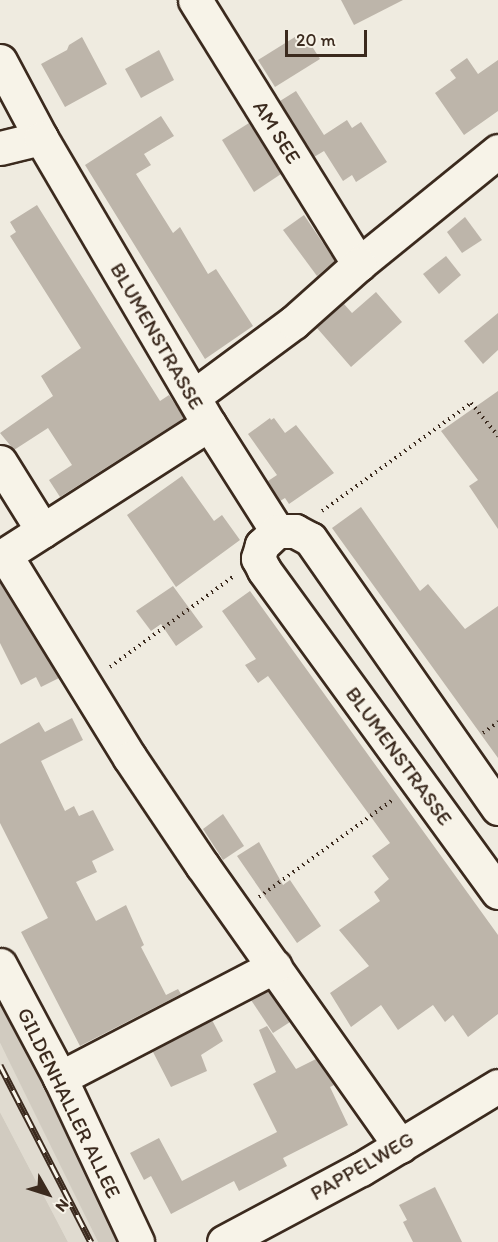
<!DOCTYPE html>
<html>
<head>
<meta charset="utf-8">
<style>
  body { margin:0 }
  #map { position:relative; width:498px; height:1242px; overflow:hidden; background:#efebe0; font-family:Itim,sans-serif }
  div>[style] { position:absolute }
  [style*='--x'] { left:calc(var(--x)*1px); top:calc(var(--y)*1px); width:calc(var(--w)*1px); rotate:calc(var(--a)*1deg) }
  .built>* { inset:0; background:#e0dbd0 }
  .green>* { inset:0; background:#d1cbc0 }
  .building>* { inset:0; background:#bdb5aa }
  .path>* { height:4px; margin-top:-2px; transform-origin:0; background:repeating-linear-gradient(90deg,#3b2a1e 0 1.5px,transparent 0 6px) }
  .roads { filter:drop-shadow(2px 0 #3b2a1e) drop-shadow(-2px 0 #3b2a1e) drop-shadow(0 2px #3b2a1e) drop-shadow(0 -2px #3b2a1e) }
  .minor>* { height:33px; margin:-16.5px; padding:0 16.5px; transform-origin:16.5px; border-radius:16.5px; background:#f7f3e8 }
  .rail>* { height:7px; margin-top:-3.5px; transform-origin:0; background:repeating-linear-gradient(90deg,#f7f3e8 0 14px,#3b2a1e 0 28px); box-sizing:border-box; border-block:2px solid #3b2a1e }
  span { translate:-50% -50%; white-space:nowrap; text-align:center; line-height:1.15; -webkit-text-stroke:4.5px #f7f3e8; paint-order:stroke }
  .street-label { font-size:21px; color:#3b2a1e }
  .north { position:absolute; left:18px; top:1164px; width:60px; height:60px; -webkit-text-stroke:4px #f7f3e8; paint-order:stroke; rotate:129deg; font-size:16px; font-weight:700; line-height:24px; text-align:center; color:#3b2a1e }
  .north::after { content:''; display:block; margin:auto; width:21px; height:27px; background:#3b2a1e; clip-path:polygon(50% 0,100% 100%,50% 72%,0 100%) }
  .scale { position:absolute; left:285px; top:30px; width:82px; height:27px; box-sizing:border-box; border:3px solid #3b2a1e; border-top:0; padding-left:8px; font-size:18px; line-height:21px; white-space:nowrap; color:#3b2a1e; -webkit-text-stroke:4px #f7f3e8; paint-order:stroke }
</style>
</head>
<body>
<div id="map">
  <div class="built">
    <div style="clip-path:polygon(0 1043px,51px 1145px,98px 1242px,68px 1242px,0 1112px)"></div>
  </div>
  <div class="green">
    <div style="clip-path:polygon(0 982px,128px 1242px,98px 1242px,0 1043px)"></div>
    <div style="clip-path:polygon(0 1112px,68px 1242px,0 1242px)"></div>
  </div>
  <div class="building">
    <div style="clip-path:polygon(341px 0,403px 0,354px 25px)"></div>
    <div style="clip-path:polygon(303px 32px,320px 59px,275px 87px,258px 60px)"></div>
    <div style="clip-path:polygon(82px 37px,107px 84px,65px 107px,41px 64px,67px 50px,69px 45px)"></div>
    <div style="clip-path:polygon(159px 50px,174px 80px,141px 98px,125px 69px)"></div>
    <div style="clip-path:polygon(467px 58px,478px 74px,498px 60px,498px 111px,464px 135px,435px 93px,456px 78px,450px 70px)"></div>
    <div style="clip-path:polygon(296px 91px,324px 135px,347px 120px,352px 128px,361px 122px,387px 162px,356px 182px,352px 175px,343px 181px,324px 151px,314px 157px,280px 101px)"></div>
    <div style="clip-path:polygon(161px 116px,174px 136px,144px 154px,151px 165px,136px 174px,173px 233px,180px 227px,208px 274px,216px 269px,253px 326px,205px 359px,85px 165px)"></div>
    <div style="clip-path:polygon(249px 123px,281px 174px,254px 192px,222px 140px)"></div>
    <div style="clip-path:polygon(37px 205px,160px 401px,169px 395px,184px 418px,60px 497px,49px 480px,72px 465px,48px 428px,14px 450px,0 433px,53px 396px,41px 376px,81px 348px,10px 236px,16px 232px,10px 222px)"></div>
    <div style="clip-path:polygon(304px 215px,335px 261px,317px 276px,283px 230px)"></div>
    <div style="clip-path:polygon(465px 217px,482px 240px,462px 253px,447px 232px)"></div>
    <div style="clip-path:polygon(446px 256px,461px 275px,439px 294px,423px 274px)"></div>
    <div style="clip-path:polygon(376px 292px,402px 322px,351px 367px,317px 328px,344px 304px,352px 313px)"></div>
    <div style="clip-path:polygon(498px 313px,498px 350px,483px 364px,464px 341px)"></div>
    <div style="clip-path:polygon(498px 391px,498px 529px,469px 486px,478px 480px,441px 431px)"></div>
    <div style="clip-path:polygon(270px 418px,271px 420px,274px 418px,285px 433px,296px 425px,334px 473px,289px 504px,285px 498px,280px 501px,268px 481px,277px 475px,248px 434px)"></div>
    <div style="clip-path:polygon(182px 476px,214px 521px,222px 515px,240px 540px,176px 587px,127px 515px)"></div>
    <div style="clip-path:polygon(361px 507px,420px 591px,428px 584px,465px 629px,498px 606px,498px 758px,332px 528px)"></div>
    <div style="clip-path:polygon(0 583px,59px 678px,41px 687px,36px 677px,21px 685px,0 643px)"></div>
    <div style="clip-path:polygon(173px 586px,203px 627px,176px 646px,161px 624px,151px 631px,136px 611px)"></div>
    <div style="clip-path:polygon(250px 591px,498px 935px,498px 1014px,468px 1037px,453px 1015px,445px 1022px,433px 1005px,398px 1030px,381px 1005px,351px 1027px,330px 993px,369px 966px,339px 930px,380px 901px,374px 892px,389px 879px,372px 856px,390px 843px,268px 676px,258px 683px,245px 665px,256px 659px,222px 611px)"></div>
    <div style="clip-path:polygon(72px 718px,83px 740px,41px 761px,65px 811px,74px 806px,79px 816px,93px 810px,114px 850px,92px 861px,97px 872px,76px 882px,96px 921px,126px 905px,144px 945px,141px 947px,166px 995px,178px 989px,181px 994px,80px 1046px,21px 932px,48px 918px,0 823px,0 744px,39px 722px,45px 732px)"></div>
    <div style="clip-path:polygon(223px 814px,244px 846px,223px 860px,203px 829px)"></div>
    <div style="clip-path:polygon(259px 842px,283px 885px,290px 880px,321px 926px,297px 943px,237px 856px)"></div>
    <div style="clip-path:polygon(268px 991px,290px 1022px,273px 1033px,251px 1000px)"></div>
    <div style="clip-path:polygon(212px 1020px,223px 1041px,201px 1055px,207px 1071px,171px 1087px,153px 1052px,135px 1060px)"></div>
    <div style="clip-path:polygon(267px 1026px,296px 1069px,316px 1059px,334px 1085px,330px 1087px,348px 1125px,283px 1158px,287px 1166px,239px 1191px,234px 1181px,171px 1214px,151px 1176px,144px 1180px,130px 1153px,159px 1138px,182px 1181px,277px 1132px,253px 1084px,276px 1072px,259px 1030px)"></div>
    <div style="clip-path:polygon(435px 1187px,446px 1209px,462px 1242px,413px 1242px,403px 1222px,407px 1220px,399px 1205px)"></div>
  </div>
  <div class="path">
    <div style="--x:322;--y:511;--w:184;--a:-35.9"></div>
    <div style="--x:471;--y:403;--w:43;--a:50.7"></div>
    <div style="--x:110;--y:667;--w:154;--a:-36.3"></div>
    <div style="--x:483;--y:733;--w:19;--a:-36"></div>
    <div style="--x:259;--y:897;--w:167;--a:-36"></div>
  </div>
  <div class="roads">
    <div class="minor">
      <div style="--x:195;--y:0;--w:311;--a:58.2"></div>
      <div style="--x:359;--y:264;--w:179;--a:-39.1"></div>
      <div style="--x:0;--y:61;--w:87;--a:62"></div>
      <div style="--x:41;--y:138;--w:42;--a:166.3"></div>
      <div style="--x:41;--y:138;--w:332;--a:59.6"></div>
      <div style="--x:209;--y:424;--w:127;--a:57.6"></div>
      <div style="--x:194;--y:396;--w:124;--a:-36.5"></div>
      <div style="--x:294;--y:322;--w:87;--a:-41.7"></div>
      <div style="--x:0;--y:462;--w:81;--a:58.1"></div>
      <div style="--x:5;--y:555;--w:238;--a:58.4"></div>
      <div style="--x:130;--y:758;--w:129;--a:56.1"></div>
      <div style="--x:202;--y:865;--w:344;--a:54.8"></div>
      <div style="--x:0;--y:558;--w:248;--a:-32.7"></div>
      <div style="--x:498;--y:808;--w:328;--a:-124.9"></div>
      <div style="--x:310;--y:539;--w:17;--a:-152"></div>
      <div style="--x:295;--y:531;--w:18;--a:180"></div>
      <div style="--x:277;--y:531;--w:21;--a:137"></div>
      <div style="--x:262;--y:545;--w:14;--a:107"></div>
      <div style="--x:258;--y:558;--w:13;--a:63"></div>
      <div style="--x:264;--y:570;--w:398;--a:54"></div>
      <div style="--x:0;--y:965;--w:128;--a:62"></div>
      <div style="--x:60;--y:1078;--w:181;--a:64.8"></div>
      <div style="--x:60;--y:1078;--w:242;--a:-27.5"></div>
      <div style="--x:224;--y:1242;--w:155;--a:-28.1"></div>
      <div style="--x:361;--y:1169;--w:160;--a:-31.2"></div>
    </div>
  </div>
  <div class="rail">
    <div style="--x:0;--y:1065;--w:199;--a:62.8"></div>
  </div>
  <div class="street-label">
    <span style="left:277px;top:132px;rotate:58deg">AM SEE</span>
    <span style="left:157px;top:336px;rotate:60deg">BLUMENSTRASSE</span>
    <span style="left:399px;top:756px;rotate:54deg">BLUMENSTRASSE</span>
    <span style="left:69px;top:1103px;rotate:64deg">GILDENHALLER ALLEE</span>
    <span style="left:362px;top:1166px;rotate:-30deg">PAPPELWEG</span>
  </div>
  <div class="north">N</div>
  <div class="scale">20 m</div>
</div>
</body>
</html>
